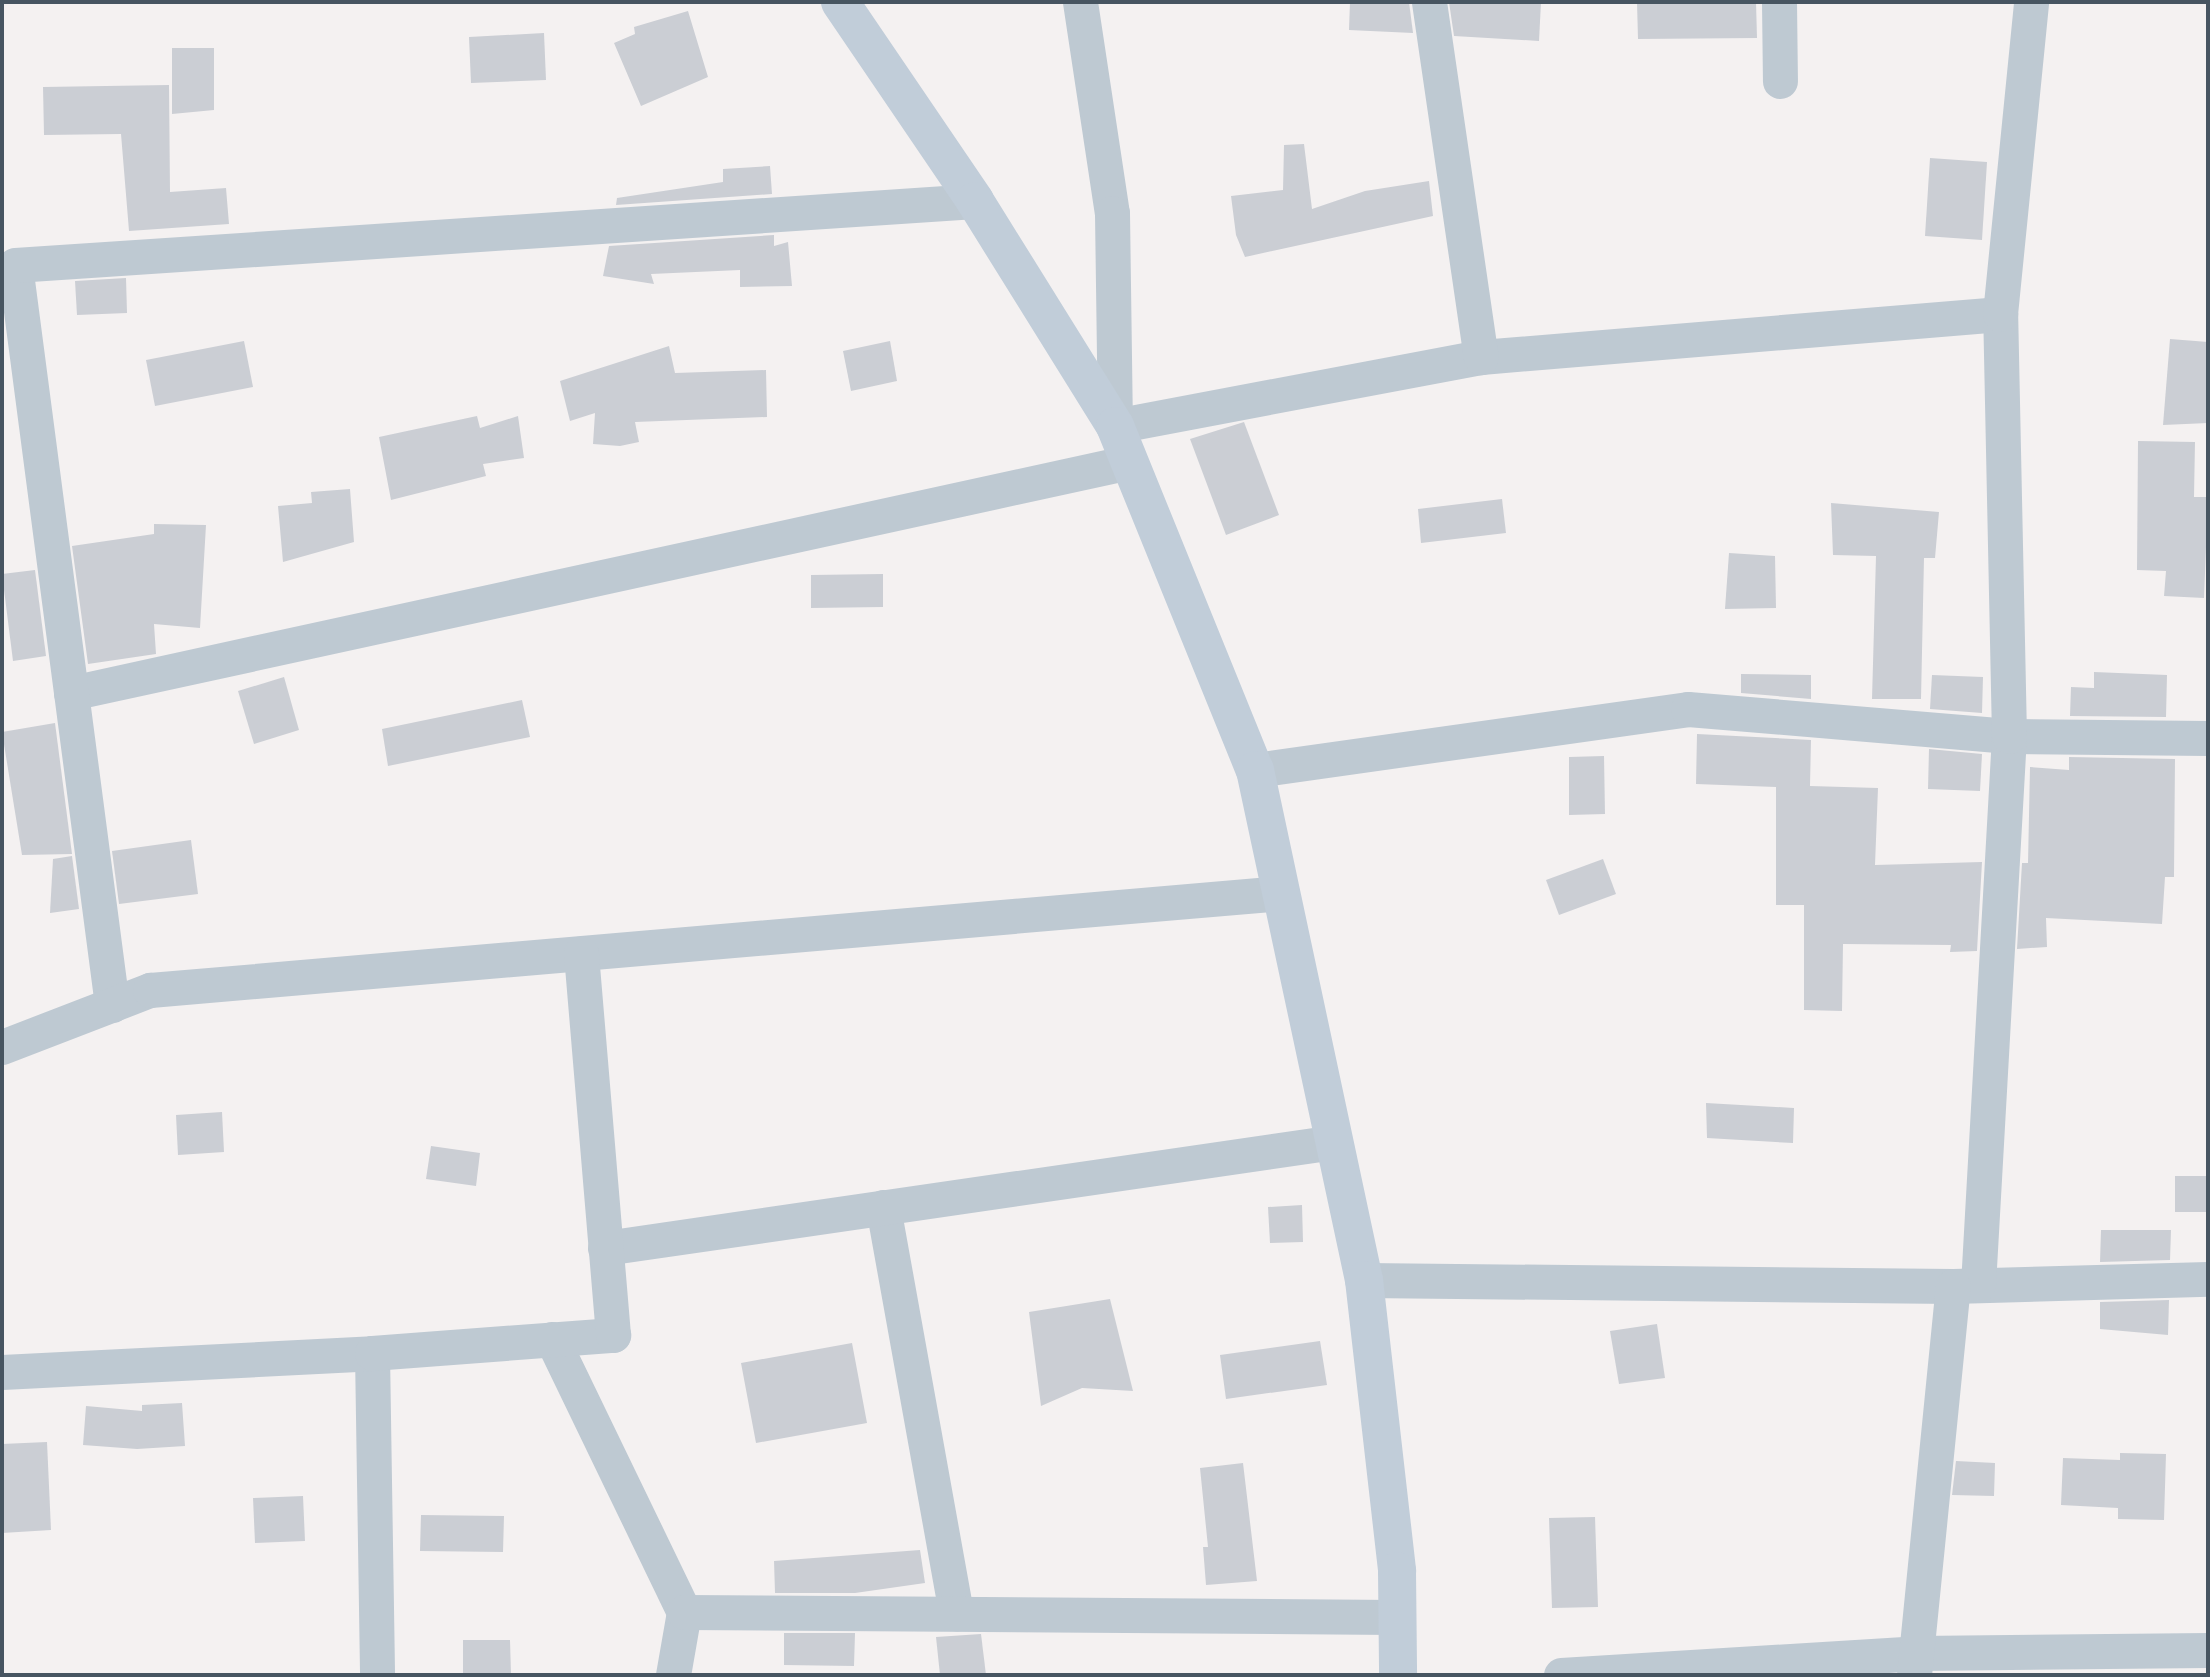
<!DOCTYPE html>
<html>
<head>
<meta charset="utf-8">
<style>
  body { margin:0 }
  #map { position:relative; width:2210px; height:1677px; overflow:hidden; background:#f4f1f1; font-family:"DejaVu Sans",sans-serif }
  div>[style] { position:absolute }
  [style*='--x'] { left:calc(var(--x)*1px); top:calc(var(--y)*1px); width:calc(var(--w)*1px); rotate:calc(var(--a)*1deg) }
  .building>* { inset:0; background:#cbced4 }
  .street>* { height:35px; margin:-17.5px; padding:0 17.5px; transform-origin:17.5px; border-radius:17.5px; background:#bec9d2 }
  .secondary>* { height:38px; margin:-19px; padding:0 19px; transform-origin:19px; border-radius:19px; background:#c1cdd9 }
  span { translate:-50% -50%; white-space:nowrap; text-align:center; line-height:1.15; -webkit-text-stroke:7px #fff; paint-order:stroke }
  .frame { position:absolute; inset:0; border:4px solid #475561; pointer-events:none }
</style>
</head>
<body>
<div id="map">
  <div class="building">
    <div style="clip-path:polygon(1350px 2px,1409px 2px,1413px 33px,1349px 30px)"></div>
    <div style="clip-path:polygon(1449px 2px,1541px 2px,1539px 41px,1454px 36px)"></div>
    <div style="clip-path:polygon(1637px 2px,1756px 2px,1757px 38px,1638px 39px)"></div>
    <div style="clip-path:polygon(688px 11px,708px 77px,641px 106px,614px 43px,635px 34px,634px 27px)"></div>
    <div style="clip-path:polygon(544px 33px,546px 80px,471px 83px,469px 37px)"></div>
    <div style="clip-path:polygon(172px 48px,214px 48px,214px 110px,172px 114px)"></div>
    <div style="clip-path:polygon(169px 85px,170px 192px,226px 188px,229px 224px,129px 231px,121px 134px,44px 135px,43px 87px)"></div>
    <div style="clip-path:polygon(1304px 144px,1312px 209px,1365px 191px,1429px 181px,1433px 216px,1245px 257px,1236px 235px,1231px 196px,1283px 190px,1284px 145px)"></div>
    <div style="clip-path:polygon(1930px 158px,1987px 162px,1982px 240px,1925px 236px)"></div>
    <div style="clip-path:polygon(770px 166px,772px 194px,616px 205px,617px 198px,723px 182px,723px 169px)"></div>
    <div style="clip-path:polygon(774px 235px,774px 246px,788px 242px,792px 286px,740px 287px,740px 270px,651px 274px,654px 284px,603px 276px,609px 246px)"></div>
    <div style="clip-path:polygon(126px 278px,127px 313px,77px 315px,75px 281px)"></div>
    <div style="clip-path:polygon(2170px 339px,2208px 342px,2208px 423px,2163px 425px)"></div>
    <div style="clip-path:polygon(244px 341px,253px 387px,155px 406px,146px 360px)"></div>
    <div style="clip-path:polygon(890px 341px,897px 381px,851px 391px,843px 351px)"></div>
    <div style="clip-path:polygon(669px 346px,675px 373px,766px 370px,767px 417px,635px 422px,639px 442px,620px 446px,593px 444px,595px 413px,570px 421px,560px 381px)"></div>
    <div style="clip-path:polygon(477px 416px,480px 428px,518px 416px,524px 458px,483px 464px,486px 476px,391px 500px,379px 437px)"></div>
    <div style="clip-path:polygon(1244px 422px,1279px 515px,1226px 535px,1190px 439px)"></div>
    <div style="clip-path:polygon(2138px 441px,2195px 442px,2194px 497px,2208px 497px,2204px 598px,2164px 596px,2166px 571px,2137px 570px)"></div>
    <div style="clip-path:polygon(350px 489px,354px 542px,283px 562px,278px 506px,312px 503px,311px 492px)"></div>
    <div style="clip-path:polygon(1502px 499px,1506px 533px,1421px 543px,1418px 509px)"></div>
    <div style="clip-path:polygon(1831px 503px,1939px 512px,1935px 558px,1924px 558px,1921px 699px,1872px 699px,1876px 556px,1833px 555px)"></div>
    <div style="clip-path:polygon(154px 524px,206px 525px,200px 628px,154px 624px,156px 654px,88px 664px,72px 546px,154px 534px)"></div>
    <div style="clip-path:polygon(1729px 553px,1775px 556px,1776px 608px,1725px 609px)"></div>
    <div style="clip-path:polygon(35px 570px,46px 656px,13px 661px,2px 574px)"></div>
    <div style="clip-path:polygon(883px 574px,883px 607px,811px 608px,811px 575px)"></div>
    <div style="clip-path:polygon(2094px 672px,2167px 675px,2166px 717px,2070px 716px,2071px 687px,2094px 688px)"></div>
    <div style="clip-path:polygon(1741px 674px,1811px 675px,1811px 699px,1741px 693px)"></div>
    <div style="clip-path:polygon(1932px 675px,1983px 677px,1982px 713px,1930px 709px)"></div>
    <div style="clip-path:polygon(284px 677px,299px 730px,254px 744px,238px 691px)"></div>
    <div style="clip-path:polygon(522px 700px,530px 737px,388px 766px,382px 729px)"></div>
    <div style="clip-path:polygon(55px 723px,72px 854px,22px 855px,2px 732px)"></div>
    <div style="clip-path:polygon(1697px 734px,1811px 740px,1810px 786px,1878px 788px,1875px 865px,1982px 862px,1977px 951px,1950px 952px,1951px 945px,1843px 944px,1842px 1011px,1804px 1010px,1804px 905px,1776px 905px,1776px 787px,1696px 784px)"></div>
    <div style="clip-path:polygon(1929px 749px,1982px 754px,1980px 791px,1928px 789px)"></div>
    <div style="clip-path:polygon(1604px 756px,1605px 814px,1569px 815px,1569px 757px)"></div>
    <div style="clip-path:polygon(2069px 757px,2175px 759px,2174px 877px,2165px 877px,2162px 924px,2046px 918px,2047px 947px,2017px 949px,2022px 863px,2028px 863px,2030px 767px,2069px 770px)"></div>
    <div style="clip-path:polygon(191px 840px,198px 894px,119px 904px,112px 851px)"></div>
    <div style="clip-path:polygon(72px 856px,79px 909px,50px 913px,53px 859px)"></div>
    <div style="clip-path:polygon(1603px 859px,1616px 894px,1559px 915px,1546px 880px)"></div>
    <div style="clip-path:polygon(1706px 1103px,1794px 1108px,1793px 1143px,1707px 1138px)"></div>
    <div style="clip-path:polygon(222px 1112px,224px 1152px,178px 1155px,176px 1115px)"></div>
    <div style="clip-path:polygon(431px 1146px,480px 1153px,476px 1186px,426px 1179px)"></div>
    <div style="clip-path:polygon(2175px 1176px,2208px 1176px,2208px 1212px,2175px 1212px)"></div>
    <div style="clip-path:polygon(1302px 1205px,1303px 1242px,1270px 1243px,1268px 1207px)"></div>
    <div style="clip-path:polygon(2101px 1230px,2171px 1230px,2170px 1260px,2100px 1262px)"></div>
    <div style="clip-path:polygon(1110px 1299px,1133px 1391px,1082px 1388px,1041px 1406px,1029px 1312px)"></div>
    <div style="clip-path:polygon(2169px 1300px,2168px 1335px,2100px 1329px,2100px 1302px)"></div>
    <div style="clip-path:polygon(1657px 1324px,1665px 1378px,1619px 1384px,1610px 1331px)"></div>
    <div style="clip-path:polygon(1320px 1341px,1327px 1385px,1226px 1399px,1220px 1355px)"></div>
    <div style="clip-path:polygon(852px 1343px,867px 1423px,756px 1443px,741px 1363px)"></div>
    <div style="clip-path:polygon(182px 1403px,185px 1446px,137px 1449px,83px 1445px,86px 1406px,142px 1411px,142px 1405px)"></div>
    <div style="clip-path:polygon(47px 1442px,51px 1530px,2px 1533px,2px 1444px)"></div>
    <div style="clip-path:polygon(2120px 1453px,2166px 1454px,2164px 1520px,2118px 1519px,2118px 1508px,2061px 1505px,2063px 1458px,2120px 1460px)"></div>
    <div style="clip-path:polygon(1956px 1461px,1995px 1463px,1994px 1496px,1952px 1495px)"></div>
    <div style="clip-path:polygon(1243px 1463px,1257px 1581px,1206px 1585px,1203px 1547px,1208px 1547px,1200px 1468px)"></div>
    <div style="clip-path:polygon(303px 1496px,305px 1541px,255px 1543px,253px 1498px)"></div>
    <div style="clip-path:polygon(421px 1515px,504px 1516px,503px 1552px,420px 1551px)"></div>
    <div style="clip-path:polygon(1595px 1517px,1598px 1607px,1552px 1608px,1549px 1518px)"></div>
    <div style="clip-path:polygon(920px 1550px,925px 1583px,855px 1593px,775px 1593px,774px 1561px)"></div>
    <div style="clip-path:polygon(784px 1633px,855px 1633px,854px 1666px,784px 1665px)"></div>
    <div style="clip-path:polygon(981px 1634px,986px 1675px,940px 1675px,936px 1637px)"></div>
    <div style="clip-path:polygon(463px 1640px,510px 1640px,511px 1675px,463px 1675px)"></div>
  </div>
  <div class="street">
    <div style="--x:1080;--y:2;--w:213;--a:81.4"></div>
    <div style="--x:1112;--y:213;--w:213;--a:89.2"></div>
    <div style="--x:1115;--y:426;--w:372;--a:-10.7"></div>
    <div style="--x:1481;--y:357;--w:521;--a:-4.74"></div>
    <div style="--x:1429;--y:2;--w:359;--a:81.7"></div>
    <div style="--x:1779;--y:2;--w:79;--a:89.3"></div>
    <div style="--x:71;--y:693;--w:1084;--a:-12.31"></div>
    <div style="--x:1255;--y:770;--w:437;--a:-8"></div>
    <div style="--x:1688;--y:709;--w:322;--a:4.8"></div>
    <div style="--x:2009;--y:736;--w:199;--a:0.6"></div>
    <div style="--x:112;--y:1005;--w:746;--a:-97.47"></div>
    <div style="--x:15;--y:265;--w:962;--a:-3.81"></div>
    <div style="--x:2;--y:1047;--w:159;--a:-21.1"></div>
    <div style="--x:150;--y:990;--w:1136;--a:-4.9"></div>
    <div style="--x:883;--y:1207;--w:413;--a:79.8"></div>
    <div style="--x:605;--y:1248;--w:737;--a:-8.27"></div>
    <div style="--x:1364;--y:1280;--w:589;--a:0.58"></div>
    <div style="--x:1953;--y:1286;--w:255;--a:-1.6"></div>
    <div style="--x:1978;--y:1285;--w:550;--a:-86.77"></div>
    <div style="--x:2009;--y:736;--w:422;--a:-91.2"></div>
    <div style="--x:2000;--y:314;--w:314;--a:-84.3"></div>
    <div style="--x:552;--y:1339;--w:303;--a:64.2"></div>
    <div style="--x:684;--y:1612;--w:64;--a:99.9"></div>
    <div style="--x:372;--y:1353;--w:322;--a:89.1"></div>
    <div style="--x:2;--y:1372;--w:370;--a:-2.9"></div>
    <div style="--x:372;--y:1353;--w:242;--a:-4.3"></div>
    <div style="--x:613;--y:1335;--w:383;--a:-94.8"></div>
    <div style="--x:684;--y:1612;--w:712;--a:0.4"></div>
    <div style="--x:1561;--y:1675;--w:356;--a:-3.5"></div>
    <div style="--x:1916;--y:1653;--w:292;--a:-0.6"></div>
    <div style="--x:1914;--y:1675;--w:391;--a:-84.3"></div>
  </div>
  <div class="secondary">
    <div style="--x:840;--y:2;--w:240;--a:55.8"></div>
    <div style="--x:975;--y:201;--w:265;--a:58.1"></div>
    <div style="--x:1115;--y:426;--w:371;--a:67.9"></div>
    <div style="--x:1255;--y:770;--w:522;--a:77.94"></div>
    <div style="--x:1364;--y:1280;--w:293;--a:83.5"></div>
    <div style="--x:1397;--y:1571;--w:104;--a:89.4"></div>
  </div>
  <div class="frame"></div>
</div>
</body>
</html>
